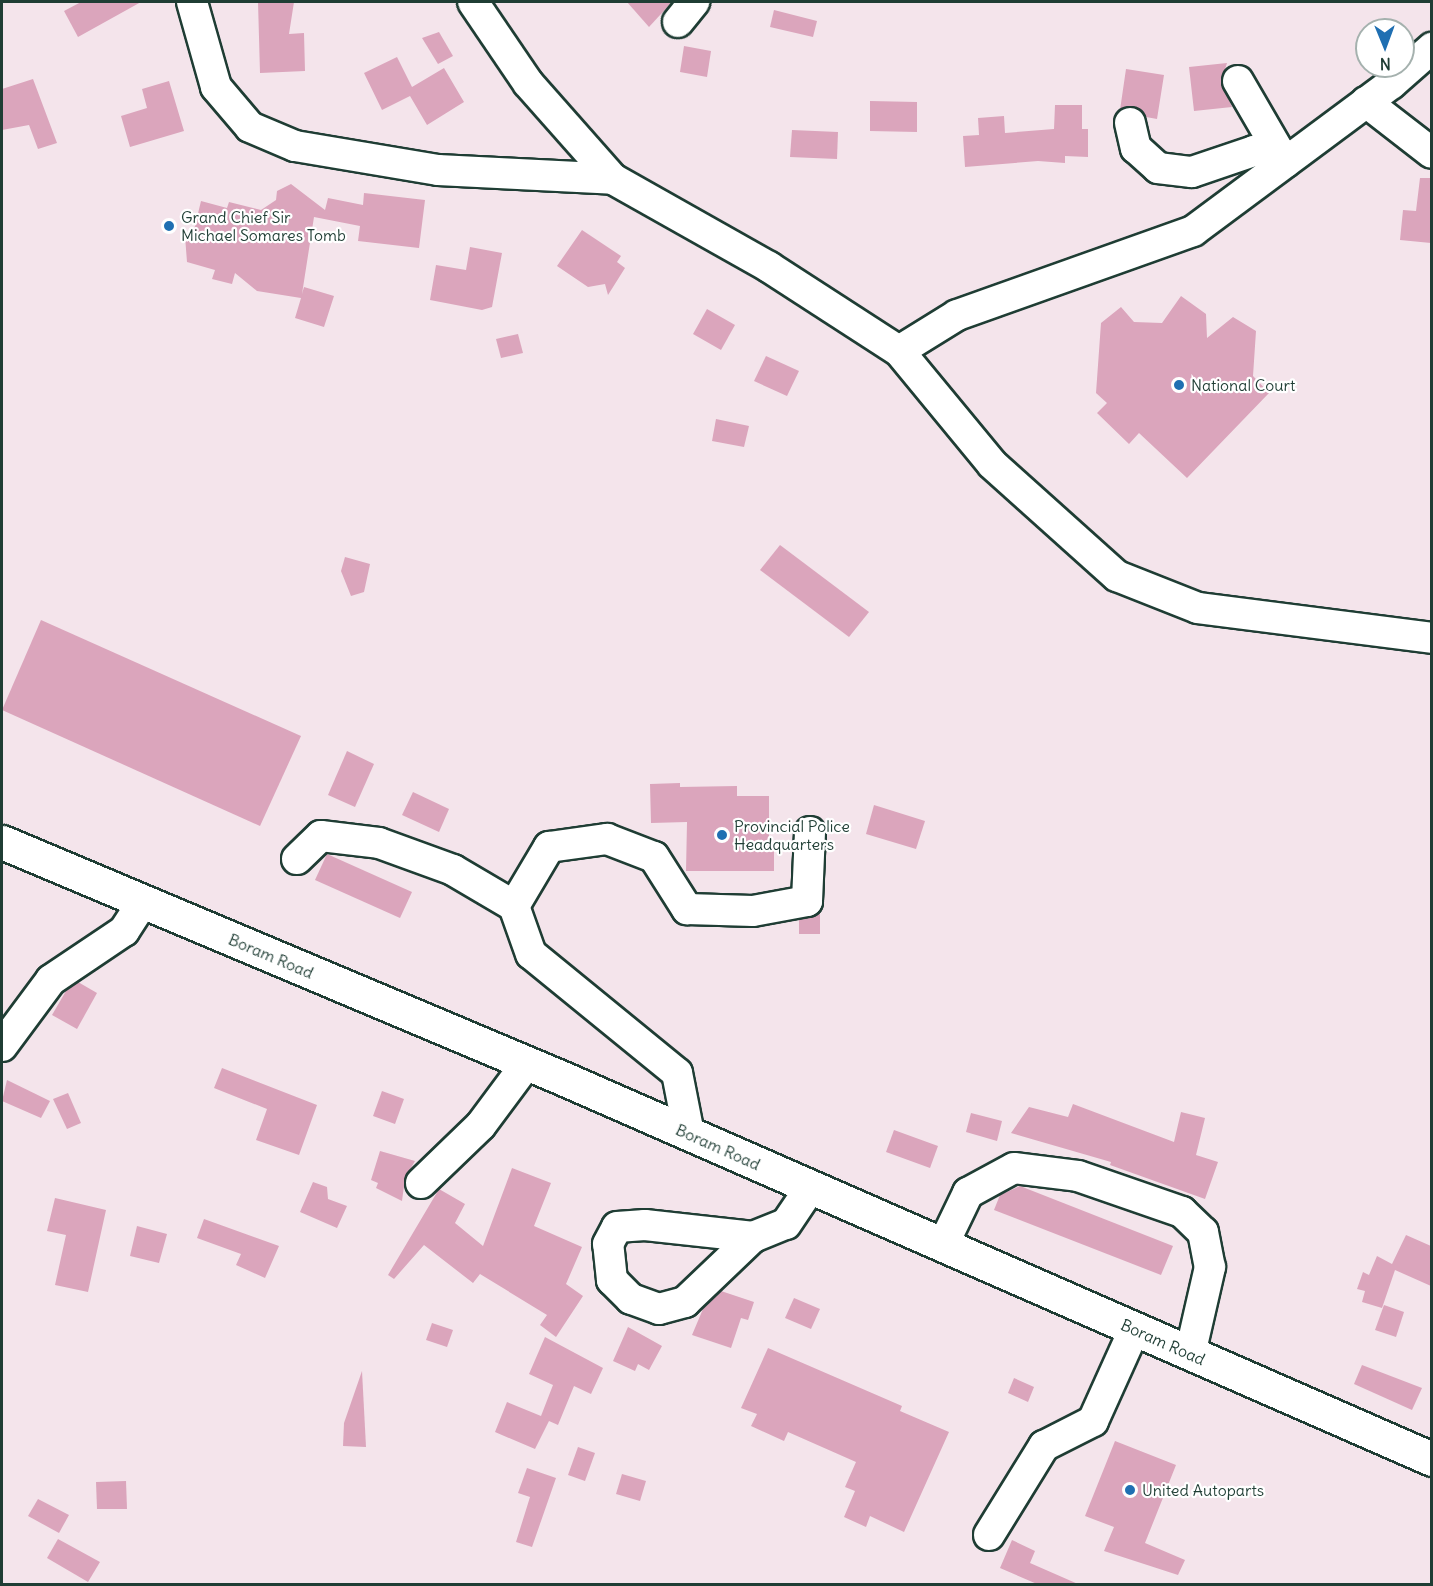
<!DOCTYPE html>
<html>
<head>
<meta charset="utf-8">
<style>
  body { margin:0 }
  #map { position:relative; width:1433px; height:1586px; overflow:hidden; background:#f4e4eb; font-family:Delius,sans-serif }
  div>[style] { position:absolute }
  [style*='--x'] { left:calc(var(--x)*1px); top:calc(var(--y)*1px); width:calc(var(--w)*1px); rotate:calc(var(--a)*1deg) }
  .building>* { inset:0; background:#dba5bc }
  .roads { filter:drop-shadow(2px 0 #1f3d34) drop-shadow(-2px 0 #1f3d34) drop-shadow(0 2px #1f3d34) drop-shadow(0 -2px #1f3d34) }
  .minor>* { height:30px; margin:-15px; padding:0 15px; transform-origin:15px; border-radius:15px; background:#fff }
  .major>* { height:33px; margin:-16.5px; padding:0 16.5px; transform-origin:16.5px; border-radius:16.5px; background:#fff }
  .dots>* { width:16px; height:16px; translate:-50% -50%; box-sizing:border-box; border:3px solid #fff; border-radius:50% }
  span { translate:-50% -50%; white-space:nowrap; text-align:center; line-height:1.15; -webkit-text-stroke:4.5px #fff; paint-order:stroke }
  .poi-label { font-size:16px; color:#1f3d34 }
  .left { translate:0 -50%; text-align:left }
  .street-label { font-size:16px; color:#1f3d34 }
  .frame { position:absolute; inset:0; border:3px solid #1f3d34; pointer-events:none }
  .north { position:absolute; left:1355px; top:18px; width:60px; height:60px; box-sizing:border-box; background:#fff; border:2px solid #a5b1ae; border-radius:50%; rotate:179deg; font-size:16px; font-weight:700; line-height:24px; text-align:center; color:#1f3d34 }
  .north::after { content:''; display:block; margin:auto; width:21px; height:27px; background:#1f6fb2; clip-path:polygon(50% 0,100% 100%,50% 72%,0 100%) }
</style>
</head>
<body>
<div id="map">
  <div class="building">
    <div style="clip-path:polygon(81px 2px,141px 2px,78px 37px,64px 11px)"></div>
    <div style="clip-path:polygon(258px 2px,294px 2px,289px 34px,304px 33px,305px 71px,260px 73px)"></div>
    <div style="clip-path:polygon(627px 2px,672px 2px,649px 27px)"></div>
    <div style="clip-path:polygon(774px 10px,817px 21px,813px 37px,770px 27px)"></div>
    <div style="clip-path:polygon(439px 32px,453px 56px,438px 64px,422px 38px)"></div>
    <div style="clip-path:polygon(684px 46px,711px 51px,707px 77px,680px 72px)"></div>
    <div style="clip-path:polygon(397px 57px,412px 87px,444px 68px,464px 102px,427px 125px,410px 96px,382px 110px,364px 73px)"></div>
    <div style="clip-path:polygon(1227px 63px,1221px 82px,1232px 107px,1194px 111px,1189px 67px)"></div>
    <div style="clip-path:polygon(1126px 69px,1164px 75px,1157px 119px,1146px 117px,1134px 106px,1120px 110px)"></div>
    <div style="clip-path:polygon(33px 79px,57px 143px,38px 149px,29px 125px,2px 130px,2px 89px)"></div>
    <div style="clip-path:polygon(169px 81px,184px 131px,130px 147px,121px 116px,147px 108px,142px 89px)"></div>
    <div style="clip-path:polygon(870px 101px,917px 102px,917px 132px,870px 131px)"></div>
    <div style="clip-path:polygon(1055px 105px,1082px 105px,1082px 129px,1088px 129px,1088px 157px,1065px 156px,1065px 163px,1038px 161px,965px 167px,963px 136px,979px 135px,978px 118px,1004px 116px,1005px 133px,1054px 129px)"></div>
    <div style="clip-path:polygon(792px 130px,838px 132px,837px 159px,790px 157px)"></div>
    <div style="clip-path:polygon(1420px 178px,1431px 178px,1431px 243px,1400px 240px,1403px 210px,1416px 211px)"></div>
    <div style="clip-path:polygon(291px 184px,325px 210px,328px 198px,363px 205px,364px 193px,425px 200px,419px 248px,358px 241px,360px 226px,314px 217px,302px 294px,304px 287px,334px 296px,324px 327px,295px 318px,301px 298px,257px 291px,235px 273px,232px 284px,212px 279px,215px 270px,187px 262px,185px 236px,194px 230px,201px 201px,227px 208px,229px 202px,261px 210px,276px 200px,277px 191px)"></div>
    <div style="clip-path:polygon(582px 230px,621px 256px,617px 262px,625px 268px,608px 295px,605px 284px,588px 287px,557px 266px)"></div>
    <div style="clip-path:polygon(470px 247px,502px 253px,492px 307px,482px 310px,430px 300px,436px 265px,466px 270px)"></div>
    <div style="clip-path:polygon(1181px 296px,1206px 314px,1207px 338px,1233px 317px,1256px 331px,1253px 376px,1269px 393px,1187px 478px,1139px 433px,1129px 444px,1097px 413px,1107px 403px,1096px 393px,1101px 323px,1121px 307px,1134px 322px,1162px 323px)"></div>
    <div style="clip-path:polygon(707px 309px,735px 325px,721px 350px,693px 334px)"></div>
    <div style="clip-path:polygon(518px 334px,523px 353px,501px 358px,496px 339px)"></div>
    <div style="clip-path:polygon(766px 356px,799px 371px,787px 396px,754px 381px)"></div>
    <div style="clip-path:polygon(716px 419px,749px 426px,744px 447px,712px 441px)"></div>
    <div style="clip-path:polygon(780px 545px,869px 612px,849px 637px,760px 570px)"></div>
    <div style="clip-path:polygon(345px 557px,370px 564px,364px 592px,351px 596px,341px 571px)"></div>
    <div style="clip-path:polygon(41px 620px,301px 736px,260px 826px,2px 710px)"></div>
    <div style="clip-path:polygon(347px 751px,374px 764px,355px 807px,328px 795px)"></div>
    <div style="clip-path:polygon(680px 783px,680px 787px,737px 786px,737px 796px,769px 796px,769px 848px,774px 848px,774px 871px,686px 871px,687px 822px,651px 823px,650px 784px)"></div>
    <div style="clip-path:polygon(413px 792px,449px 809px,439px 832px,402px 815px)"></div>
    <div style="clip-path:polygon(874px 805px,925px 821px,916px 849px,866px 834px)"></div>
    <div style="clip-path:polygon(327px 854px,412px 892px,400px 918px,315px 880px)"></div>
    <div style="clip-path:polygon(820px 914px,820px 934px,799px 934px,799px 920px)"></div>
    <div style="clip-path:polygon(78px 982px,97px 993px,77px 1029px,52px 1015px,66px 991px)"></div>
    <div style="clip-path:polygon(222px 1068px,317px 1105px,299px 1155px,256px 1140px,267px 1109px,214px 1088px)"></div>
    <div style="clip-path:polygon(7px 1080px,50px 1101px,41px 1118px,2px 1101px)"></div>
    <div style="clip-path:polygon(382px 1091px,404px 1099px,395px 1124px,373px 1116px)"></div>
    <div style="clip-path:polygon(68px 1093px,81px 1123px,67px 1129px,53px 1099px)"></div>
    <div style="clip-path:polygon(1073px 1104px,1174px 1142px,1181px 1112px,1205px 1118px,1196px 1155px,1218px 1162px,1205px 1199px,1110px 1165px,1111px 1162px,1011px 1133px,1029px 1107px,1068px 1117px)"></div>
    <div style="clip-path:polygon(971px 1113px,1002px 1121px,997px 1141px,966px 1132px)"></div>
    <div style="clip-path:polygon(894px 1130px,938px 1146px,930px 1168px,886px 1152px)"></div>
    <div style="clip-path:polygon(380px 1151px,415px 1161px,405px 1178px,402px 1201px,376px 1188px,378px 1183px,371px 1180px)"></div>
    <div style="clip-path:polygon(512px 1168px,551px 1183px,534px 1226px,582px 1247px,566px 1284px,583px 1296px,556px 1337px,540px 1325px,547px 1315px,480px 1274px,473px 1283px,424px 1245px,394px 1279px,388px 1275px,439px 1189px,465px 1204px,455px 1223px,483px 1246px)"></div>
    <div style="clip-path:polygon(313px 1182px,327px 1187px,328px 1199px,347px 1206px,337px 1228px,300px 1212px)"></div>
    <div style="clip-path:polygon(1020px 1186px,1173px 1246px,1161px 1275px,994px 1210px,1000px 1195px)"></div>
    <div style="clip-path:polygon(55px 1198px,106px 1210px,88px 1292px,55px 1285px,66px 1235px,47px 1231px)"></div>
    <div style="clip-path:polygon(204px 1219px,279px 1246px,265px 1278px,236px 1265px,241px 1254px,197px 1238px)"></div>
    <div style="clip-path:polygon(137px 1226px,167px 1234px,159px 1263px,130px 1256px)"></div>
    <div style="clip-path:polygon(1406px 1235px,1431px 1246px,1431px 1286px,1395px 1270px,1382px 1308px,1362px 1302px,1365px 1291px,1357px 1289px,1363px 1272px,1369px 1275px,1377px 1256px,1392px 1264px)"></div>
    <div style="clip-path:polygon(721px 1291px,754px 1302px,748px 1320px,741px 1318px,731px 1348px,692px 1335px,703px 1309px)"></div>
    <div style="clip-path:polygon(794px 1298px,820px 1309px,811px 1329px,785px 1318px)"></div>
    <div style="clip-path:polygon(1384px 1305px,1404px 1312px,1396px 1337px,1375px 1330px)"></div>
    <div style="clip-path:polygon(432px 1323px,453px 1330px,447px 1347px,426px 1340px)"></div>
    <div style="clip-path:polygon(628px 1327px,662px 1346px,649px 1370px,638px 1364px,635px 1371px,613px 1361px)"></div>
    <div style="clip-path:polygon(545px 1337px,603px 1368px,591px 1394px,574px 1386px,558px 1425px,549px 1421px,535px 1449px,495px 1432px,507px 1402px,541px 1416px,553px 1385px,529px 1374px)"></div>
    <div style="clip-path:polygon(768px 1348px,902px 1406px,900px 1411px,949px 1432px,904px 1532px,870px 1516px,866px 1527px,844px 1517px,855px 1491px,845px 1487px,856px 1462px,788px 1432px,784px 1441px,751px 1426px,757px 1414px,741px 1408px)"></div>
    <div style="clip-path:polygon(1362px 1365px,1422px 1388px,1412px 1410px,1354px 1384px)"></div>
    <div style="clip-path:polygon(362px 1371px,366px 1447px,343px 1446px,344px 1423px)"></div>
    <div style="clip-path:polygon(1014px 1378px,1034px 1387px,1028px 1402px,1008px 1393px)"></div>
    <div style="clip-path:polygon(1115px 1441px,1176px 1465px,1145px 1543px,1185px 1560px,1178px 1575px,1104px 1551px,1114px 1527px,1085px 1516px)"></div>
    <div style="clip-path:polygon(578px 1447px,595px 1453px,585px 1481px,568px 1475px)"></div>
    <div style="clip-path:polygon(527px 1468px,556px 1478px,532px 1547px,516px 1542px,530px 1497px,518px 1493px)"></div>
    <div style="clip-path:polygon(622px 1474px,646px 1481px,640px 1501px,616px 1494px)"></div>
    <div style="clip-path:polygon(126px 1481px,127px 1509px,97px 1509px,96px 1482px)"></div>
    <div style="clip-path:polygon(38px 1499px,69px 1515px,59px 1533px,28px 1516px)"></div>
    <div style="clip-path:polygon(58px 1539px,100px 1562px,88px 1582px,47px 1558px)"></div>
    <div style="clip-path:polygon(1012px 1540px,1035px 1551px,1030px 1563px,1078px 1584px,1037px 1584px,1000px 1568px)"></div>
  </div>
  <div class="roads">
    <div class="minor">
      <div style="--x:192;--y:2;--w:88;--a:74.2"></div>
      <div style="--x:216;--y:87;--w:52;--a:49.6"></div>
      <div style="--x:250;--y:127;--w:49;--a:22.9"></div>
      <div style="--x:295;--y:146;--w:145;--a:9.5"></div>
      <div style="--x:438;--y:170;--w:175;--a:2.9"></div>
      <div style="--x:473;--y:2;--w:98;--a:55.8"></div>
      <div style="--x:528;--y:83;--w:128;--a:48.5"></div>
      <div style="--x:613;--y:179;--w:179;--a:29.4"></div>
      <div style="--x:769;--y:267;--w:155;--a:32.9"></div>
      <div style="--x:899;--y:351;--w:146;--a:50.5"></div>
      <div style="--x:992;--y:464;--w:168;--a:41.9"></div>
      <div style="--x:1117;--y:576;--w:87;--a:21.6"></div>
      <div style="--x:1198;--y:608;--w:236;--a:7.3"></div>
      <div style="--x:678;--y:22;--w:26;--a:-51"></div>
      <div style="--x:1238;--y:81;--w:94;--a:59.9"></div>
      <div style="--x:1366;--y:102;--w:83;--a:37.7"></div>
      <div style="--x:1130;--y:123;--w:26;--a:77"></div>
      <div style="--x:1136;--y:148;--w:30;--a:42"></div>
      <div style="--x:1158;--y:168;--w:34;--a:7"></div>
      <div style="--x:1192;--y:172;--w:65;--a:-18.7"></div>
      <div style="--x:1254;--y:151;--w:25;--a:0"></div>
      <div style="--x:899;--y:351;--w:68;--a:-31.8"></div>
      <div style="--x:957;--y:315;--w:251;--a:-19.6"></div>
      <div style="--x:1193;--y:231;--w:247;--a:-36.6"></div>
      <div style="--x:1391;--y:84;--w:55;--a:-41.3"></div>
      <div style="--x:297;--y:859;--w:33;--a:-44"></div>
      <div style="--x:321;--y:836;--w:58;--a:6.9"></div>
      <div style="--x:379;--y:843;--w:79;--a:20"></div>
      <div style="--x:453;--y:870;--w:71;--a:30.5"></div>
      <div style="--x:2;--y:1046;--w:82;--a:-53.4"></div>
      <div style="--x:51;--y:980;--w:88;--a:-33.9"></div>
      <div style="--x:124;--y:931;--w:35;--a:-57"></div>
      <div style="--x:689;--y:1134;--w:62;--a:-101.1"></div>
      <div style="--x:677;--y:1073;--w:188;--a:-140.8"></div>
      <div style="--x:531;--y:954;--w:51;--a:-109.5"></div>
      <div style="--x:514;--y:906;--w:69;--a:-59.3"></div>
      <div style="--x:549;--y:847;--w:59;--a:-7.9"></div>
      <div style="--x:607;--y:839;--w:50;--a:21"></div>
      <div style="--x:654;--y:857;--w:62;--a:57.6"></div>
      <div style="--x:687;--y:909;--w:66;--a:1.7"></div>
      <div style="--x:753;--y:911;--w:55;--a:-10.5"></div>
      <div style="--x:807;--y:901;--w:69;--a:-87.5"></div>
      <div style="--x:421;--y:1183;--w:83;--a:-44"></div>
      <div style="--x:481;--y:1125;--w:77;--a:-53.4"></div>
      <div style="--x:753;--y:1237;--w:94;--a:136.3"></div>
      <div style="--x:685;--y:1302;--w:27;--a:165"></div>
      <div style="--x:659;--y:1309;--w:30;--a:-160"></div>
      <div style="--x:631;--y:1299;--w:27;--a:-135"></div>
      <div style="--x:612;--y:1280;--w:36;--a:-96"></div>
      <div style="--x:608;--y:1244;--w:19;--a:-62"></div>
      <div style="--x:617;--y:1227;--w:28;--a:-4"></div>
      <div style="--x:645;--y:1225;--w:109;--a:6.3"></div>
      <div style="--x:753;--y:1237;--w:35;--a:-22"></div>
      <div style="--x:786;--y:1224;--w:45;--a:-56"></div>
      <div style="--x:943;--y:1245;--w:58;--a:-64.3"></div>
      <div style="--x:968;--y:1193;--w:52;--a:-28.5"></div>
      <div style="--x:1014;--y:1168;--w:64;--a:7.1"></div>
      <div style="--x:1078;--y:1176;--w:110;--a:19.1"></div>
      <div style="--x:1182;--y:1212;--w:29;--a:44"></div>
      <div style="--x:1203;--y:1232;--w:36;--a:79"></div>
      <div style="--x:1210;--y:1267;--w:89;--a:102.9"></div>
      <div style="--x:989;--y:1535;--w:105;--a:-58.3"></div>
      <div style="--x:1044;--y:1446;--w:55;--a:-27"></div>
      <div style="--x:1093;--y:1421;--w:100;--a:-65.7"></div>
    </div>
    <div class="major">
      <div style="--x:2;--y:842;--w:605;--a:22.84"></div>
      <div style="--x:560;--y:1077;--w:952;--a:23.66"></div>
    </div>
  </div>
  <div class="dots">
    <div style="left:169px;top:226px;background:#1f6fb2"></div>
    <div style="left:1179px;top:385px;background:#1f6fb2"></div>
    <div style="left:722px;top:835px;background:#1f6fb2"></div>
    <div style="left:1130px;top:1490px;background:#1f6fb2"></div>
  </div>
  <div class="poi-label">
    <span class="left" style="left:181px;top:226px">Grand Chief Sir<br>Michael Somares Tomb</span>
    <span class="left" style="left:1191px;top:385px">National Court</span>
    <span class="left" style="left:734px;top:835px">Provincial Police<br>Headquarters</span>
    <span class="left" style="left:1142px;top:1490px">United Autoparts</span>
  </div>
  <div class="street-label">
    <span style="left:271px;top:956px;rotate:23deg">Boram Road</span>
    <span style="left:718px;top:1147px;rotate:24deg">Boram Road</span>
    <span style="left:1163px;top:1342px;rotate:24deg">Boram Road</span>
  </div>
  <div class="frame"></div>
  <div class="north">N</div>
</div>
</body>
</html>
